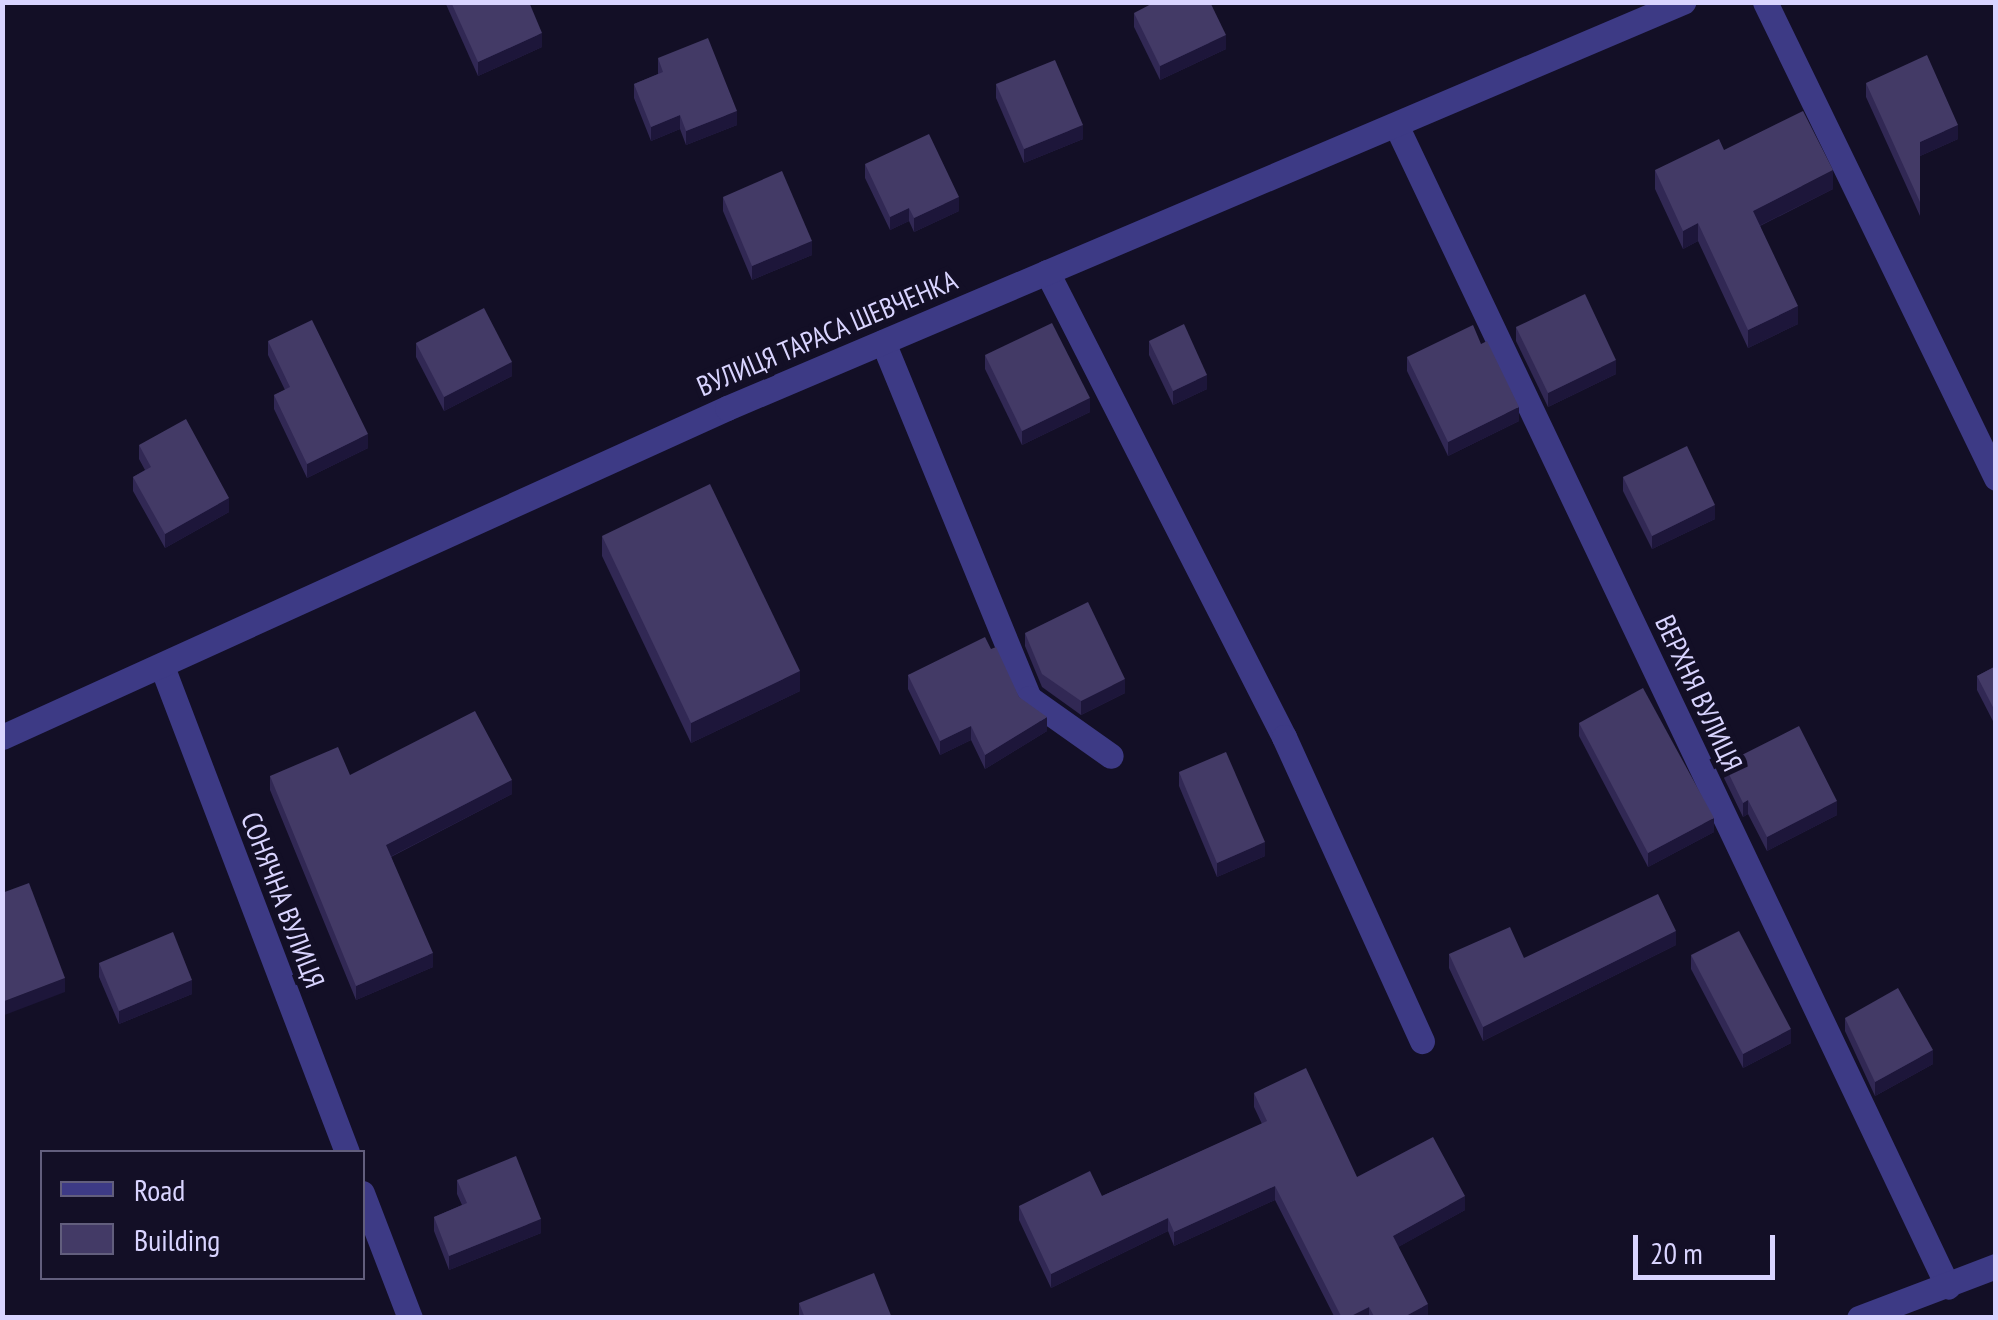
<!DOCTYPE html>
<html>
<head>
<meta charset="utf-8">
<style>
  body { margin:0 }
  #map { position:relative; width:1998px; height:1320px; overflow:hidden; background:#130f26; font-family:"PT Sans Narrow",sans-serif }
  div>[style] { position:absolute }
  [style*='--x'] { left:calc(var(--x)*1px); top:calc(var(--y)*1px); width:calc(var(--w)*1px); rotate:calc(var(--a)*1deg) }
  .service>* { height:25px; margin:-12.5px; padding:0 12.5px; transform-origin:12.5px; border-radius:12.5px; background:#3d3a85 }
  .minor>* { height:25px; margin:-12.5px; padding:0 12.5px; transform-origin:12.5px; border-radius:12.5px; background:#3d3a85 }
  .tertiary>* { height:25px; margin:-12.5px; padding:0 12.5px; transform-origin:12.5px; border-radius:12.5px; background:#3d3a85 }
  .wall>* { inset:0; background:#312854 }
  .shaded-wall>* { inset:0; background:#1d163a }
  .building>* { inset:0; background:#433a66 }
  span { translate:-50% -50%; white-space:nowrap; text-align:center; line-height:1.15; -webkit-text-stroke:10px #130f26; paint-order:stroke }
  .street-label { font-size:28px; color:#d9d4ff }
  .frame { position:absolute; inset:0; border:5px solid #d9d4ff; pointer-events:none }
  .legend { position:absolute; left:40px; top:1150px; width:325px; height:130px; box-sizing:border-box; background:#130f26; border:2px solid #625e7d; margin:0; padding:12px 18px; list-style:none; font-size:30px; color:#d9d4ff }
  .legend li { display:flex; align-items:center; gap:20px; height:50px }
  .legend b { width:50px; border:2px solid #625e7d }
  .scale { position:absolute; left:1633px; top:1235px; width:142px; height:45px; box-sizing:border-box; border:5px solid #d9d4ff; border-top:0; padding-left:12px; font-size:30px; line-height:35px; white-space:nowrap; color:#d9d4ff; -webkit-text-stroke:8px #130f26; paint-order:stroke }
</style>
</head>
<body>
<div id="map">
  <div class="service">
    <div style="--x:1047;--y:272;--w:522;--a:62.99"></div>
    <div style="--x:1284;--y:737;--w:334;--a:65.6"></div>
    <div style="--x:883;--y:342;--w:385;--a:67.7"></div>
    <div style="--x:1029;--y:698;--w:100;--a:35.3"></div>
  </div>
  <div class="minor">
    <div style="--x:1765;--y:2;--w:529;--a:64.11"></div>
    <div style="--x:1396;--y:125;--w:1286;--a:64.59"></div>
    <div style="--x:163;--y:669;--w:517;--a:69.15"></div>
    <div style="--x:362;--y:1193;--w:134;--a:69"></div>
    <div style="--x:1859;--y:1318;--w:147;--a:-20.8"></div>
  </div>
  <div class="tertiary">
    <div style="--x:2;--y:737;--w:796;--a:-24.41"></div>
    <div style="--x:727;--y:408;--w:1039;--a:-23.01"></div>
  </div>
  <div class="wall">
    <div style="clip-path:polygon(445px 2px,529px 2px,542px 47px,478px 76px)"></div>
    <div style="clip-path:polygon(1134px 13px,1226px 49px,1160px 80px,1134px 27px)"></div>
    <div style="clip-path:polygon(658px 58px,737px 125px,686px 145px,680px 129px,651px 141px,634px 98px,634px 84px,658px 74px)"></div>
    <div style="clip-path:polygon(1866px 83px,1958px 139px,1920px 156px,1920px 216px,1866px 97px)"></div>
    <div style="clip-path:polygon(996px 84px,1083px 139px,1024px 163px,996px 98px)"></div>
    <div style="clip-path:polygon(865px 164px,959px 211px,914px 232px,909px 221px,890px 230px,865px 178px)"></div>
    <div style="clip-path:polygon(1655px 170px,1833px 189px,1760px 226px,1798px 324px,1748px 348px,1698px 241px,1683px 249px,1655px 189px)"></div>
    <div style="clip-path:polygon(723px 197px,812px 255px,752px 280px,723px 211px)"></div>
    <div style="clip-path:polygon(1516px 327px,1616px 374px,1548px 407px,1516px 341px)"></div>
    <div style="clip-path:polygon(268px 341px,368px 448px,307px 478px,274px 409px,274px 395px,285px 390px,268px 355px)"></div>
    <div style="clip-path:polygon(1149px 341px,1207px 389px,1173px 405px,1149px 355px)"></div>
    <div style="clip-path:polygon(416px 343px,512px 376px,444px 411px,416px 357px)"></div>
    <div style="clip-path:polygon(985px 355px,1090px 412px,1022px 445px,985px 369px)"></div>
    <div style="clip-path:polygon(1407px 357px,1519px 421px,1448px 456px,1407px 371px)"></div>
    <div style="clip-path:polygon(139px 445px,229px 512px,165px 548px,133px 491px,133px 477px,145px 470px,139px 459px)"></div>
    <div style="clip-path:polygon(1623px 477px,1715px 519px,1652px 549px,1623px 491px)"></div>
    <div style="clip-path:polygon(602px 536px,800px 691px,691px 743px,602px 556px)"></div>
    <div style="clip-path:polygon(1025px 633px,1125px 693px,1081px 715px,1042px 687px,1025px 646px)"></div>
    <div style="clip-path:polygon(991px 649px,1019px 697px,1047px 731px,985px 769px,971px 740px,940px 755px,908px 689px,908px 675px)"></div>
    <div style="clip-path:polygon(1996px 666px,1996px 727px,1977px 690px,1977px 676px)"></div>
    <div style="clip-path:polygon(1579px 723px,1714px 832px,1648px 867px,1579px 736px)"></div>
    <div style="clip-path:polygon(1724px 764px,1837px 815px,1767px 851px,1748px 814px,1743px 817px,1724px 778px)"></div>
    <div style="clip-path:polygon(1179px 772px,1265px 856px,1217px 877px,1179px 786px)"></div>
    <div style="clip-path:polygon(350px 775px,512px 794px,391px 857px,433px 967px,356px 1000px,270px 790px,270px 776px)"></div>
    <div style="clip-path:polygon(1676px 945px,1483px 1041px,1449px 968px,1449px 954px,1524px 958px)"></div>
    <div style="clip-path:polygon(1691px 955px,1791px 1043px,1743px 1068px,1691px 969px)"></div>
    <div style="clip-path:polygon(99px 963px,192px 994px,119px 1024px,99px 977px)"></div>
    <div style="clip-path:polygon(1845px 1018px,1933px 1064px,1875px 1096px,1845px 1031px)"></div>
    <div style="clip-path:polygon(1254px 1093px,1357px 1177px,1465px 1210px,1398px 1247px,1428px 1318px,1335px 1318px,1275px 1200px,1174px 1246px,1168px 1231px,1051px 1288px,1019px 1220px,1019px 1206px,1102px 1196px,1262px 1124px,1254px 1107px)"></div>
    <div style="clip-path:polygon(457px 1180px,541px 1233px,449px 1270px,434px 1231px,434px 1217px,462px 1205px,457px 1194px)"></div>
    <div style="clip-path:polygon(799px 1303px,892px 1318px,799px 1318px)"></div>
  </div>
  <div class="shaded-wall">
    <div style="clip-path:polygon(542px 33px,542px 47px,478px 76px,478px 62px)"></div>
    <div style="clip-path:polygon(1226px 35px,1226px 49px,1160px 80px,1160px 66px)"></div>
    <div style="clip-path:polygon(737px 111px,737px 125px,686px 145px,686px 131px)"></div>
    <div style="clip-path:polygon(680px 115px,680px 129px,651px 141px,651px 127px)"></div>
    <div style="clip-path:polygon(1083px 125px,1083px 139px,1024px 163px,1024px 149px)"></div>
    <div style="clip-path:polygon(1958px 125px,1958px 139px,1920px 156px,1920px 142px)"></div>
    <div style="clip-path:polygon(1833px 170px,1833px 189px,1753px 229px,1753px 211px)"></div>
    <div style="clip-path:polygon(959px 197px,959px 211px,914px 232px,914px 218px)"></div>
    <div style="clip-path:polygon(909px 208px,909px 221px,890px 230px,890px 217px)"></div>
    <div style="clip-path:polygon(1698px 223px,1698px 241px,1683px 249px,1683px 231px)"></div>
    <div style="clip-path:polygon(812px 241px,812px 255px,752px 280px,752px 266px)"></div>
    <div style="clip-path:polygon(1798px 306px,1798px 324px,1748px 348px,1748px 330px)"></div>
    <div style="clip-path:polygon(1616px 360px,1616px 374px,1548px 407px,1548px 393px)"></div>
    <div style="clip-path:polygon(512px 362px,512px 376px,444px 411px,444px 397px)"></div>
    <div style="clip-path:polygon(1207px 375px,1207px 389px,1173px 405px,1173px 391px)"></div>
    <div style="clip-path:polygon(1090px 398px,1090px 412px,1022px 445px,1022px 431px)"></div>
    <div style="clip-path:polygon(1519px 407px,1519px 421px,1448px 456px,1448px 442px)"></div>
    <div style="clip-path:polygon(368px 434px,368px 448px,307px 478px,307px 464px)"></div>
    <div style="clip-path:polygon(229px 498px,229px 512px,165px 548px,165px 534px)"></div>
    <div style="clip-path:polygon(1715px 505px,1715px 519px,1652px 549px,1652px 536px)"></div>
    <div style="clip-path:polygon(800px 671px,800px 691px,691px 743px,691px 723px)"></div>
    <div style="clip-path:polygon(1125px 679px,1125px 693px,1081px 715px,1081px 701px)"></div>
    <div style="clip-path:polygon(1047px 717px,1047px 731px,985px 769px,985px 755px)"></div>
    <div style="clip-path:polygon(971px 726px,971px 740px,940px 755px,940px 741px)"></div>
    <div style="clip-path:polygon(512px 780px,512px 794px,386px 859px,386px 845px)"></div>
    <div style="clip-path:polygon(1748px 800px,1748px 814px,1743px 817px,1743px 803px)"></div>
    <div style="clip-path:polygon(1837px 801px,1837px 815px,1767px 851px,1767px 837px)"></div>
    <div style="clip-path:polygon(1714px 818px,1714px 832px,1648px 867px,1648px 853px)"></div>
    <div style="clip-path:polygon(1265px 842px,1265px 856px,1217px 877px,1217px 863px)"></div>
    <div style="clip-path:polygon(1676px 931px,1676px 945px,1483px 1041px,1483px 1027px)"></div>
    <div style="clip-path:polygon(433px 953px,433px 967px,356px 1000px,356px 986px)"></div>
    <div style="clip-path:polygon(65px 978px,65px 992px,2px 1016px,2px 1002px)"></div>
    <div style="clip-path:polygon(192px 980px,192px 994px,119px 1024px,119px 1011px)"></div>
    <div style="clip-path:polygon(1791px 1029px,1791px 1043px,1743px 1068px,1743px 1054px)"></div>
    <div style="clip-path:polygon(1933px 1050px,1933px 1064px,1875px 1096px,1875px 1082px)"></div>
    <div style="clip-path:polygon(1275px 1186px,1275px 1200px,1174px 1246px,1174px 1232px)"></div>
    <div style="clip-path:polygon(1465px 1196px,1465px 1210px,1393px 1250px,1393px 1236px)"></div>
    <div style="clip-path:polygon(1168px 1218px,1168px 1231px,1051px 1288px,1051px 1274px)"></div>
    <div style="clip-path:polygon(541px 1219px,541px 1233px,449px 1270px,449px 1256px)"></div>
    <div style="clip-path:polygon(1428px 1304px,1428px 1318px,1402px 1318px)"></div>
    <div style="clip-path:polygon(1369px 1307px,1369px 1318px,1347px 1318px)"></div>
  </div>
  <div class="building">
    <div style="clip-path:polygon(451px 2px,529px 2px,542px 33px,478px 62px)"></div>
    <div style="clip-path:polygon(1155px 2px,1210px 2px,1226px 35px,1160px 66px,1134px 13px)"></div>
    <div style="clip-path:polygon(708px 38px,737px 111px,686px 131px,680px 115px,651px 127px,634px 84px,663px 72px,658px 58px)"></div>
    <div style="clip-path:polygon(1927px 55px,1958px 125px,1920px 142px,1920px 202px,1866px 83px)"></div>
    <div style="clip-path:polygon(1055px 60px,1083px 125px,1024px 149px,996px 84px)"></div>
    <div style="clip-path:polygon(1803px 111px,1833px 170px,1753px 211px,1798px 306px,1748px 330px,1698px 223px,1683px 231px,1655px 170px,1719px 139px,1724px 150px)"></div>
    <div style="clip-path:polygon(929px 134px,959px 197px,914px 218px,909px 208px,890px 217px,865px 164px)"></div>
    <div style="clip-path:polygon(782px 171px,812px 241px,752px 266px,723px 197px)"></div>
    <div style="clip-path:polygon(1585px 294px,1616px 360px,1548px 393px,1516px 327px)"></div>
    <div style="clip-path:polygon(484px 308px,512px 362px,444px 397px,416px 343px)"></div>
    <div style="clip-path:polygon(312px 320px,368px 434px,307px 464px,274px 395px,290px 387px,268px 341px)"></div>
    <div style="clip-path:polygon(1052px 323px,1090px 398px,1022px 431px,985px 355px)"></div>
    <div style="clip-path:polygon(1184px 324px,1207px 375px,1173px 391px,1149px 341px)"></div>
    <div style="clip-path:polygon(1473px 325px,1481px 344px,1487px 341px,1519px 407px,1448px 442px,1407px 357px)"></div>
    <div style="clip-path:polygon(186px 419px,229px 498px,165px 534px,133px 477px,151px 467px,139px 445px)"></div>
    <div style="clip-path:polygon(1687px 446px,1715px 505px,1652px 536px,1623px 477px)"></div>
    <div style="clip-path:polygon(710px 484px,800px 671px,691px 723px,602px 536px)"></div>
    <div style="clip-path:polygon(1088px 602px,1125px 679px,1081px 701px,1042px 674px,1025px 633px)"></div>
    <div style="clip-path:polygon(985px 637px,991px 649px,996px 647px,1019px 697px,1047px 717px,985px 755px,971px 726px,940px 741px,908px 675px)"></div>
    <div style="clip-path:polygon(1996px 666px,1996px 713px,1977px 676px)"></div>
    <div style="clip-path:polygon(1643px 688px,1714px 818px,1648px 853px,1579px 723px)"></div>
    <div style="clip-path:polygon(475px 711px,512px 780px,386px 845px,433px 953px,356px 986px,270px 776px,338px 747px,350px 775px)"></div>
    <div style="clip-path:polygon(1799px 726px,1837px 801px,1767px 837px,1748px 800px,1743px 803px,1724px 764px)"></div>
    <div style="clip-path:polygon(1226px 752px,1265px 842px,1217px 863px,1179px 772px)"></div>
    <div style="clip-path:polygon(29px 883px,65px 978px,2px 1002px,2px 893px)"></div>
    <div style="clip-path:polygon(1658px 894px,1676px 931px,1483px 1027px,1449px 954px,1510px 927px,1524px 958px)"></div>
    <div style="clip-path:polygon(1739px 931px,1791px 1029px,1743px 1054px,1691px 955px)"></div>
    <div style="clip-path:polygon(173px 932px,192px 980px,119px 1011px,99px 963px)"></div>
    <div style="clip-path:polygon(1898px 988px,1933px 1050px,1875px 1082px,1845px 1018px)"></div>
    <div style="clip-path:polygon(1306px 1068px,1357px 1177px,1433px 1137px,1465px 1196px,1393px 1236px,1428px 1304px,1402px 1318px,1375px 1318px,1369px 1307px,1347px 1318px,1342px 1318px,1275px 1186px,1174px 1232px,1168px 1218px,1051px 1274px,1019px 1206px,1090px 1171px,1102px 1196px,1267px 1121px,1254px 1093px)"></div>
    <div style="clip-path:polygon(516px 1156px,541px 1219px,449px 1256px,434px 1217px,467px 1203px,457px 1180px)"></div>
    <div style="clip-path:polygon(874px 1273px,892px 1318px,805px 1318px,799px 1303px)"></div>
  </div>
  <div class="street-label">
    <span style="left:827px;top:333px;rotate:-23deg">ВУЛИЦЯ ТАРАСА ШЕВЧЕНКА</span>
    <span style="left:1699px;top:693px;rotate:65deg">ВЕРХНЯ ВУЛИЦЯ</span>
    <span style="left:283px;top:900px;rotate:69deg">СОНЯЧНА ВУЛИЦЯ</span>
  </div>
  <div class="frame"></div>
  <ul class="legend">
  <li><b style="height:12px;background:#3d3a85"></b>Road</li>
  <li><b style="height:28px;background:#433a66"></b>Building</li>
  </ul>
  <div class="scale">20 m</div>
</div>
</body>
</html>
